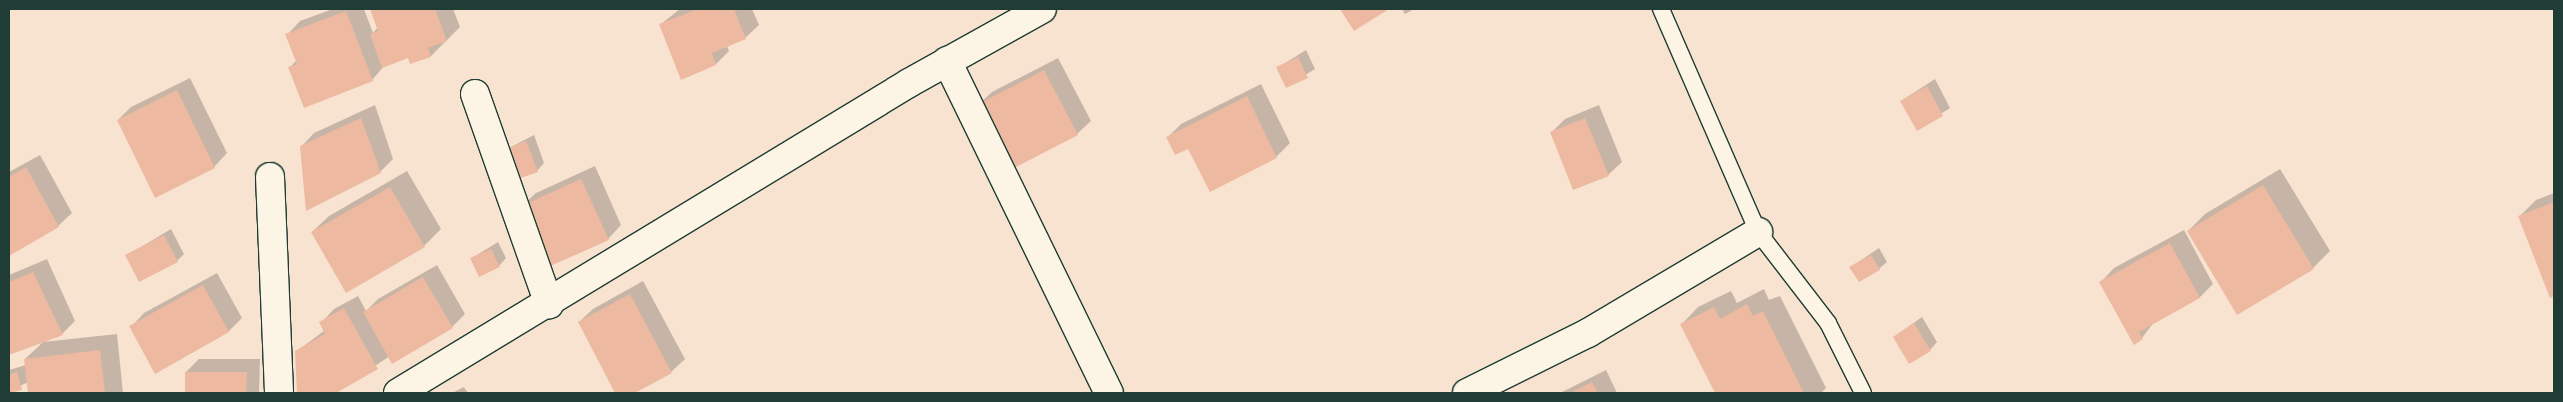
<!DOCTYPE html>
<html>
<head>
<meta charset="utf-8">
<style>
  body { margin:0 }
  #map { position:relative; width:2563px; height:402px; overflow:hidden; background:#f8e3d0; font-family:"Comic Neue",sans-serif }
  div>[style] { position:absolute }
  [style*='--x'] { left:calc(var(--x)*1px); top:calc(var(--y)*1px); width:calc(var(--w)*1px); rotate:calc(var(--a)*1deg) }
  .shadow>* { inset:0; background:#0003 }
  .building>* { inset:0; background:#edb9a0 }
  .roads { filter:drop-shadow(1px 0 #1f3d34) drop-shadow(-1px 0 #1f3d34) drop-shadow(0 1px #1f3d34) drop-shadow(0 -1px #1f3d34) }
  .service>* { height:16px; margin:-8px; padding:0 8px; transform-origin:8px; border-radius:8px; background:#fcf5e5 }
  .minor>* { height:28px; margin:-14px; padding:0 14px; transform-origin:14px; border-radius:14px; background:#fcf5e5 }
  span { translate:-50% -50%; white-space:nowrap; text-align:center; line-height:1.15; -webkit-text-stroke:4px #fcf5e5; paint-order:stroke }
  .frame { position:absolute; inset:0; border:10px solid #1f3d34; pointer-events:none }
</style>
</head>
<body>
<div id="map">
  <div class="shadow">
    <div style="clip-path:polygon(333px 9px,364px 9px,373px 33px,378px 27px,371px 9px,453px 9px,460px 27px,431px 56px,411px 63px,408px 56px,385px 65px,372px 80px,290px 67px,297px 60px,287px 35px,300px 21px)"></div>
    <div style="clip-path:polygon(680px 9px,752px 9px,759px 25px,745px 38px,727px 46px,729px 51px,716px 64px,661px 24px)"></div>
    <div style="clip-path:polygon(1402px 9px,1414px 9px,1405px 14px)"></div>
    <div style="clip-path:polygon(1306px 50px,1315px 69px,1286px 87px,1277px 68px)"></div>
    <div style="clip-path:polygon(1058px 58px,1091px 121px,1077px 134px,978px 105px,992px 92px)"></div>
    <div style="clip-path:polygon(190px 78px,227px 153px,214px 167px,118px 120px,131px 107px)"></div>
    <div style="clip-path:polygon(1935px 79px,1950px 108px,1917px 129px,1901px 101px)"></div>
    <div style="clip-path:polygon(1261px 84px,1290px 143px,1276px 157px,1210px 190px,1189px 147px,1167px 138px,1181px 124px)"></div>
    <div style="clip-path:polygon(375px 105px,393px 159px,380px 172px,301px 147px,314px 133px)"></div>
    <div style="clip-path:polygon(1599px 105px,1622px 162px,1608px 175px,1552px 132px,1565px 119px)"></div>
    <div style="clip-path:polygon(534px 135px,544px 163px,537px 171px,505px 150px)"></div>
    <div style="clip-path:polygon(40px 155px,72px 213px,58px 226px,9px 254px,9px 172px)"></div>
    <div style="clip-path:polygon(595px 166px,621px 225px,608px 239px,522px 206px,536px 193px)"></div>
    <div style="clip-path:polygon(2280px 169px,2330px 251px,2313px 268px,2188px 231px,2205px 214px)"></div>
    <div style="clip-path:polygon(407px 171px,441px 229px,424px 246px,312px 232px,329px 216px)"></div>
    <div style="clip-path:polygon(2554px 193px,2554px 295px,2551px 296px,2520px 216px,2536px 200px)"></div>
    <div style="clip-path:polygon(171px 229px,184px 254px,177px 261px,126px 256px)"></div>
    <div style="clip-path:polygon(2184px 230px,2213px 284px,2200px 297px,2154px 322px,2142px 338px,2101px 282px,2114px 268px)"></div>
    <div style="clip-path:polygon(498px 242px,506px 258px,499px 266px,472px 258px)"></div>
    <div style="clip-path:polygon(1879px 248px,1887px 262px,1879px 269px,1851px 267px)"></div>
    <div style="clip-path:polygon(47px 259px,75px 321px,62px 334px,9px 354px,9px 275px)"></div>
    <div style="clip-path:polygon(437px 265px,465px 314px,452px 327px,390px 356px,334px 393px,298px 393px,296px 352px,325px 330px,321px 323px,334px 309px,358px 296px,366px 311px,378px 299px)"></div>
    <div style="clip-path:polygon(217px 273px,242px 318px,229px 331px,156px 372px,131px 327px,144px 313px)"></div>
    <div style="clip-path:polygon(643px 281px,685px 359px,671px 372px,633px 393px,617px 393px,579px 322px,593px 309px)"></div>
    <div style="clip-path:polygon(1764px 289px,1769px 300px,1780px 296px,1826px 388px,1821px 393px,1716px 393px,1682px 324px,1698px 307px,1731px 291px,1737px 303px)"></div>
    <div style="clip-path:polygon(1922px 317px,1937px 342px,1930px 350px,1894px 337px)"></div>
    <div style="clip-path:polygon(117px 334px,123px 393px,29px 393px,28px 382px,9px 392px,9px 370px,26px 365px,25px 359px,43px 342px)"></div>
    <div style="clip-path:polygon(199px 359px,260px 359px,259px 393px,186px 393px,186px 372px)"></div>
    <div style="clip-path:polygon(1606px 370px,1617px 393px,1560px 393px)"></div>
    <div style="clip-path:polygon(464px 387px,468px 393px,452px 393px)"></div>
  </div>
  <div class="building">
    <div style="clip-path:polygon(370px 9px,435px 9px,447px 41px,428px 48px,431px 57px,410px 64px,408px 58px,382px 68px,370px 34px,378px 31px)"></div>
    <div style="clip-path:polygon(698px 9px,734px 9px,746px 39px,712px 53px,716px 65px,681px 80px,659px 24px)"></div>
    <div style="clip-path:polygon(1340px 9px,1389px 9px,1354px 31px)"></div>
    <div style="clip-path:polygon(346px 11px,373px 81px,304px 108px,288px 67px,297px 64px,285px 34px)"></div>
    <div style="clip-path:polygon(1298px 57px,1308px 78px,1286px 88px,1276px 67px)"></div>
    <div style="clip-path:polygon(1044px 70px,1078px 135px,1010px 170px,977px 105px)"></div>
    <div style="clip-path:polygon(1927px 86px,1943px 116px,1917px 131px,1900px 101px)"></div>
    <div style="clip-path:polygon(177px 90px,215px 168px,155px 198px,117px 120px)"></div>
    <div style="clip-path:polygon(1247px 96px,1277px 158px,1210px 192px,1188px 149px,1175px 155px,1166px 137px)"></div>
    <div style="clip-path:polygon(361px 118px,381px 173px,306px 211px,300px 146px)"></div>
    <div style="clip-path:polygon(1585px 118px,1609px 176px,1573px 190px,1550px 132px)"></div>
    <div style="clip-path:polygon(526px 141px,538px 172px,515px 180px,503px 150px)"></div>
    <div style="clip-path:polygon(26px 167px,59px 227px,9px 256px,9px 177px)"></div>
    <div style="clip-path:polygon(581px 179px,609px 240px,548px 267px,521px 206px)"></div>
    <div style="clip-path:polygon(2263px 185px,2314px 269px,2237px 315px,2187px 231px)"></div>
    <div style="clip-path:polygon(390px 187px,425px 247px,346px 293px,311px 232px)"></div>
    <div style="clip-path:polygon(2554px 202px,2554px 296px,2550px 298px,2518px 216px)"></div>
    <div style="clip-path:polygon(164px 235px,178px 262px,139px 282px,125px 255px)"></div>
    <div style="clip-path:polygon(2170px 243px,2200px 298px,2139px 332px,2143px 339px,2134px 345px,2099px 282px)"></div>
    <div style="clip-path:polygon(491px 249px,500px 267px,479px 277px,470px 258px)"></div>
    <div style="clip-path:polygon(1871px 255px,1880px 270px,1859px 282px,1849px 267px)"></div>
    <div style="clip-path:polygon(33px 272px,63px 335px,9px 355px,9px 282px)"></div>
    <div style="clip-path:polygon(423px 277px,453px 328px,392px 364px,363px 312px)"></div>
    <div style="clip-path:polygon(203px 285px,229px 332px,155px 374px,129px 326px)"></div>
    <div style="clip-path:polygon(630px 294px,672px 373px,635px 393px,615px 393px,578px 322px)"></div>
    <div style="clip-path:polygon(1747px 304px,1753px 316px,1763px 311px,1804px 393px,1715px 393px,1680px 324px,1714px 307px,1720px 319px)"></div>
    <div style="clip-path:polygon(344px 308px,378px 369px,336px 393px,297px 393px,295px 351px,325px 334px,319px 322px)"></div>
    <div style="clip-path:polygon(1914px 323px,1931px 351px,1909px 364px,1893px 337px)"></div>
    <div style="clip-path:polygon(100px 350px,105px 393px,28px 393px,24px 359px)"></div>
    <div style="clip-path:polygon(17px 372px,22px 390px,9px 393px,9px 375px)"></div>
    <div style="clip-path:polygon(185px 372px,247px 372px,246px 393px,185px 393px)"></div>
    <div style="clip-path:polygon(1592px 382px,1598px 393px,1570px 393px)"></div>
  </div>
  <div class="roads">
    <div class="service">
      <div style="--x:1661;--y:9;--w:243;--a:66.5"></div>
      <div style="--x:1758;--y:232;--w:115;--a:52.4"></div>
      <div style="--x:1828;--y:323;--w:78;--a:63.4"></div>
    </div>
    <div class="minor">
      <div style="--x:947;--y:61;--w:369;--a:64"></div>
      <div style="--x:475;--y:94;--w:223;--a:70.6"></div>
      <div style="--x:270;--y:177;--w:216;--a:87.6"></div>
      <div style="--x:398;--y:393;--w:598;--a:-31.24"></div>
      <div style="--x:909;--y:83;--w:152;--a:-29.1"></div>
      <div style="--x:1467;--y:393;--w:135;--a:-26.4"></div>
      <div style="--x:1588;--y:333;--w:198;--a:-30.7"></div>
    </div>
  </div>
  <div class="frame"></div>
</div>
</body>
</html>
